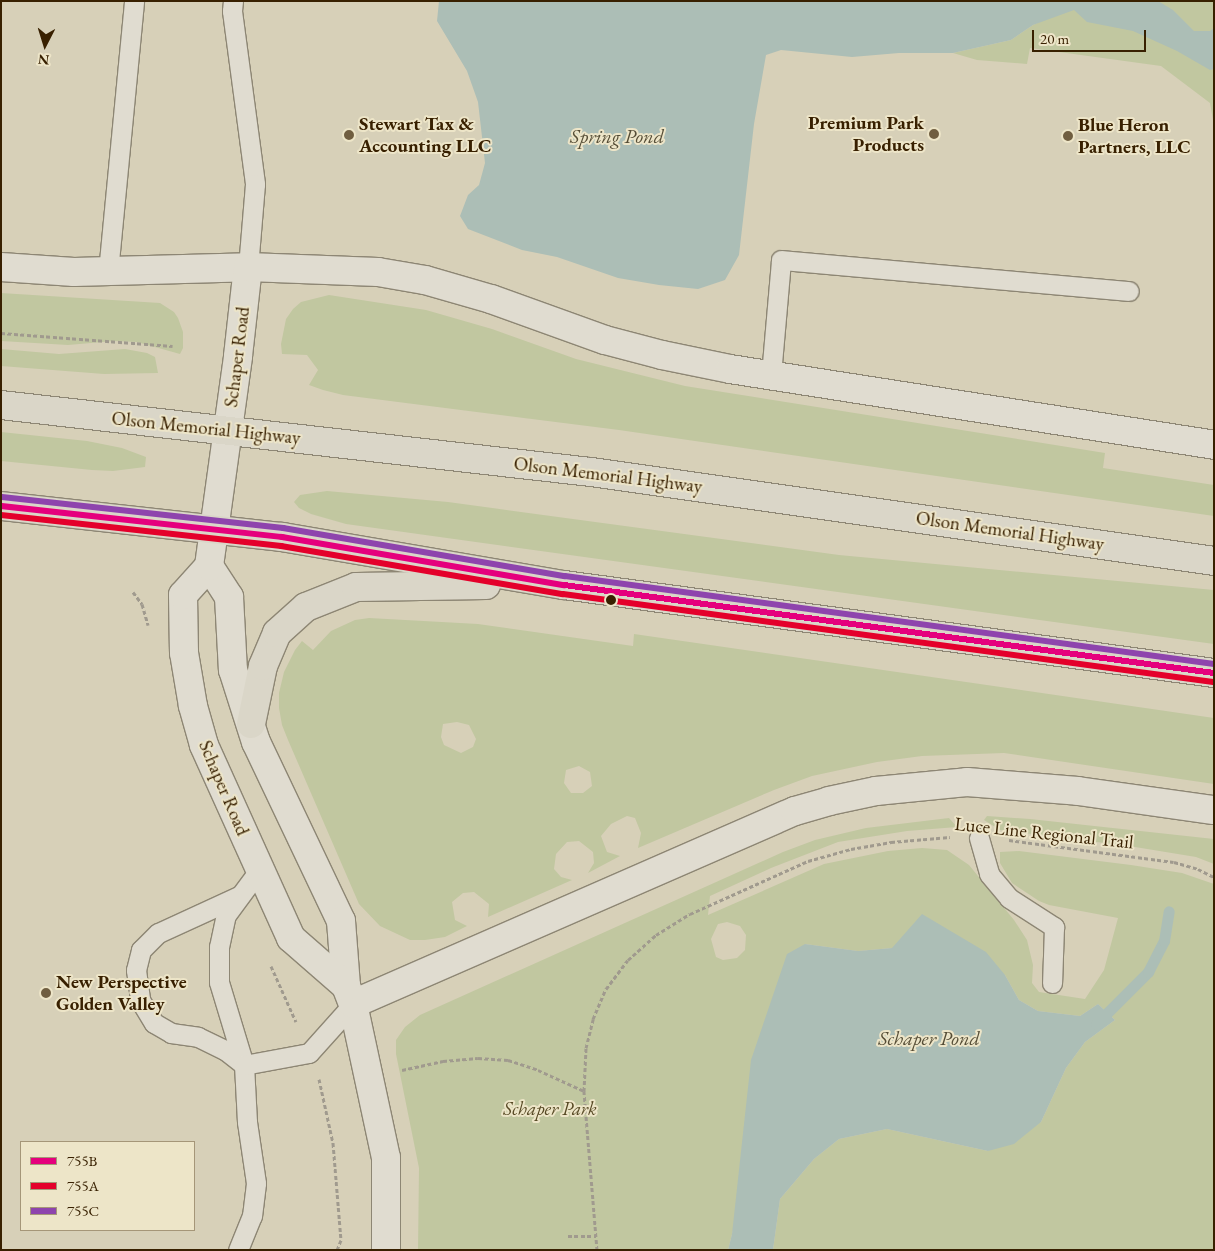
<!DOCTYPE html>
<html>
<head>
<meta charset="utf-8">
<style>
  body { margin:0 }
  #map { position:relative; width:1215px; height:1251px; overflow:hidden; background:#d7d0b8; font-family:"EB Garamond",serif }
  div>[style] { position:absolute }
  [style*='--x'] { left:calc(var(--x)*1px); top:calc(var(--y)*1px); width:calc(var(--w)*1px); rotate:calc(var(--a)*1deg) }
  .green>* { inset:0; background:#c1c7a0 }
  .water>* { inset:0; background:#acbeb6 }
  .stream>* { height:11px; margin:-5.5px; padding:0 5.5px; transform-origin:5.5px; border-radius:5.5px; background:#acbeb6 }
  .path>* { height:3px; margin-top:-1.5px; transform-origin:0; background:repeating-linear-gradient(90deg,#a09a8e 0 4px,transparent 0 6.5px) }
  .roads { filter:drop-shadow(1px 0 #8d8674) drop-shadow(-1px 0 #8d8674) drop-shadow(0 1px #8d8674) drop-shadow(0 -1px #8d8674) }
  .lane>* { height:19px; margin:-9.5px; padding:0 9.5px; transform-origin:9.5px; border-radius:9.5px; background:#e0dcd0 }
  .street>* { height:28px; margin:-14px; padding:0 14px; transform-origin:14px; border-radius:14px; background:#e0dcd0 }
  .secondary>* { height:28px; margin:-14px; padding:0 14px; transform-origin:14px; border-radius:14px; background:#e0dcd0 }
  .primary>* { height:28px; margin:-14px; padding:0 14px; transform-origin:14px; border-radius:14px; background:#dad6c8 }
  .bus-1>* { height:6px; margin:-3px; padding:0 3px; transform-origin:3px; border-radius:3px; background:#e5007d }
  .bus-2>* { height:6px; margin:-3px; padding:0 3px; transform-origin:3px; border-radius:3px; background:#e4002b }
  .bus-3>* { height:6px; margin:-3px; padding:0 3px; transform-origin:3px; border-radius:3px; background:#8e44ad }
  .dots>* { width:14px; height:14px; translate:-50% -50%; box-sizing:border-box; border:2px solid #ede5c8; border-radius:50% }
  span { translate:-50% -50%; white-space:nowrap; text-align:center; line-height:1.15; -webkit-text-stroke:4px #ede5c8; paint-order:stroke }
  .poi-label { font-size:19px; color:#382000; font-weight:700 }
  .right { translate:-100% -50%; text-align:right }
  .left { translate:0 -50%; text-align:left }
  .street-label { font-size:19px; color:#382000 }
  .park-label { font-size:19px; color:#564823; font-style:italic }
  .water-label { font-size:20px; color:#554d36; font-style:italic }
  .frame { position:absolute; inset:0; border:2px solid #382000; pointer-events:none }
  .legend { position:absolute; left:20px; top:1141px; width:175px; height:90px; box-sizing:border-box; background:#ede5c8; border:1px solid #a59678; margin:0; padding:6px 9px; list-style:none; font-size:15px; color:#382000 }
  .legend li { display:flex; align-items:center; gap:10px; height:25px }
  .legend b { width:25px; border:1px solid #a59678 }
  .north { position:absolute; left:20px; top:20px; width:50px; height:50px; -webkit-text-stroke:4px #ede5c8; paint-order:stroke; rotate:185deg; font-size:14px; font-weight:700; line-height:20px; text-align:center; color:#382000 }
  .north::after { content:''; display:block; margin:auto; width:18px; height:22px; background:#382000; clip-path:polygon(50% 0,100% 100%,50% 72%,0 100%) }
  .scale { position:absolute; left:1032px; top:30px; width:114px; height:22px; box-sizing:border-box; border:2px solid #382000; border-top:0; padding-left:6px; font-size:15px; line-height:18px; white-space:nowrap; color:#382000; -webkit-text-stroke:4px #ede5c8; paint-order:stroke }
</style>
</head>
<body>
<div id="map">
  <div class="green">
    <div style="clip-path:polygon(1085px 1px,1214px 1px,1214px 126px,1210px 103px,1161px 66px,1030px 48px,1027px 64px,977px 60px,953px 53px,1011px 40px,1033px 25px)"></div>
    <div style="clip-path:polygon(1px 293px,160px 303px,174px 312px,178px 318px,183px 332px,183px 348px,180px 354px,137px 342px,114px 341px,68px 345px,1px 341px)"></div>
    <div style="clip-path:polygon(329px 295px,426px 310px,492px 329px,576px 359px,685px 386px,1105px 453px,1103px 468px,1214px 485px,1214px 516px,619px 430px,343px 395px,323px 390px,309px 385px,318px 370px,307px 355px,282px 354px,281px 344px,286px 319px,293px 309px,301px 302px)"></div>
    <div style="clip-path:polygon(1px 349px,59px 354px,125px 349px,147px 353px,155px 357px,158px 373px,104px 374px,1px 366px)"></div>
    <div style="clip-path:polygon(1px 432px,87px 441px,122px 448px,146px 457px,145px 467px,113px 471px,92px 470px,1px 461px)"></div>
    <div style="clip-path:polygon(327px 491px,448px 502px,839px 555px,1214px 590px,1214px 644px,346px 524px,311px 514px,299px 508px,294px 502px,300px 495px)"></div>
    <div style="clip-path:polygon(evenodd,369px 618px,478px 624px,633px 646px,634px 634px,1214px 718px,1214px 784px,1004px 753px,922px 756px,877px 762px,812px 776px,774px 790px,638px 848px,641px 833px,635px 818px,627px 816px,611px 824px,601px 836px,607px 852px,620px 856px,588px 873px,594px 863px,593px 852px,579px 841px,567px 842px,556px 854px,554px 869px,561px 877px,572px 880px,488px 917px,489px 904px,474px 892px,463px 893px,452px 902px,455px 920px,467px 926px,445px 937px,425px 940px,410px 940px,380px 926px,359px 904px,288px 740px,282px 725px,279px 708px,279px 693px,284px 672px,295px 650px,302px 641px,313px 650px,331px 631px,355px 620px,369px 618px,457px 722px,469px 725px,476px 739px,473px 747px,461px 753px,444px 745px,441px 737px,443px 724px,457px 722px,369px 618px,579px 766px,590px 772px,592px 786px,583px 793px,571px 793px,564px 783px,566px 770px,579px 766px)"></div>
    <div style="clip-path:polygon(987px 816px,1030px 819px,1214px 839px,1214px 864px,1196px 857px,1129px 846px,1000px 830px,984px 820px)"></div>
    <div style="clip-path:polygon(evenodd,949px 818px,957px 827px,907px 831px,838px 842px,771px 868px,710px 896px,708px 915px,824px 864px,888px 851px,922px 848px,947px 850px,969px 865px,1014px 920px,1027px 940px,1033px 965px,1032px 983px,1039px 992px,1085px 999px,1104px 970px,1118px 918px,1049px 905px,1039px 901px,1012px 883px,1000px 863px,1000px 852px,1019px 851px,1131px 865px,1182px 873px,1214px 884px,1214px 1250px,773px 1250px,780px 1199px,814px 1159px,839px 1139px,887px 1129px,988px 1151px,1041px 1122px,1066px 1068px,1085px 1042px,1115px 1020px,1098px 1004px,1080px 1016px,1038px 1011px,1019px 1000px,1005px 975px,892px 948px,858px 951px,805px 944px,728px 1250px,418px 1250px,419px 1168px,396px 1054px,396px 1040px,405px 1027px,420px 1015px,783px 852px,815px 840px,866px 828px,949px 818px,727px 922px,740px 926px,746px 935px,745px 950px,737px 958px,723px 960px,716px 957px,711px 939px,718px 924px,727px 922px)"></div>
  </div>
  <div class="water">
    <div style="clip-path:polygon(439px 1px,1158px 1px,1173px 10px,1194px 31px,1210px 31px,1214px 28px,1214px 69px,1210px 70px,1177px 51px,1133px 31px,1087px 22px,1074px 10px,1033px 25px,1011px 40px,953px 53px,899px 53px,852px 57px,781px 50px,766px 55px,754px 124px,739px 255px,725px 280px,698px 289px,659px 285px,618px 278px,557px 257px,522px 250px,468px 229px,460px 216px,468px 195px,479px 185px,485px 163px,478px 102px,467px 71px,437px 21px)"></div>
    <div style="clip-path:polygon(922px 914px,986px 952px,1005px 975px,1019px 1000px,1038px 1011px,1080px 1016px,1098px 1004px,1115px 1020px,1085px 1042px,1066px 1068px,1041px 1122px,1014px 1144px,988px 1151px,887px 1129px,839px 1139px,814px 1159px,780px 1199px,773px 1250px,728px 1250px,732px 1234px,751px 1060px,787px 954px,805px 944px,858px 951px,892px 948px)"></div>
  </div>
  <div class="stream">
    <div style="--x:1096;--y:1024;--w:74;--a:-45"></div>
    <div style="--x:1148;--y:972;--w:35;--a:-63"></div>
    <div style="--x:1164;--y:941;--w:30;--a:-81"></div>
  </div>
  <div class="path">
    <div style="--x:1;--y:333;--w:172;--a:4.3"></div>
    <div style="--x:133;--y:592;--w:15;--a:53"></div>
    <div style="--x:142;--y:604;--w:22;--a:74"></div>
    <div style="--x:1009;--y:840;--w:166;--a:7.6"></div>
    <div style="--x:1174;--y:862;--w:25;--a:16"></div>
    <div style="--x:1198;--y:869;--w:18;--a:27"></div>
    <div style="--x:271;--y:966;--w:61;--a:65.9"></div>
    <div style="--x:402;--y:1070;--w:42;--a:-12.4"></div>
    <div style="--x:443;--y:1061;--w:35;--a:-5"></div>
    <div style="--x:478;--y:1058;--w:30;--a:4"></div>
    <div style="--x:508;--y:1060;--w:32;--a:18"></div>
    <div style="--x:538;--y:1070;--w:51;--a:24.5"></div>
    <div style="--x:319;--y:1079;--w:66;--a:77.7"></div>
    <div style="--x:333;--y:1143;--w:97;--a:85.3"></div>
    <div style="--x:341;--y:1240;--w:11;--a:112"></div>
    <div style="--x:568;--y:1236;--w:28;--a:0"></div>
    <div style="--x:597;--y:1250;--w:160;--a:-94.7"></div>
    <div style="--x:584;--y:1091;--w:43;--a:-87.3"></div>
    <div style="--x:586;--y:1048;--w:30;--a:-76"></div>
    <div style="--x:593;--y:1019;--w:33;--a:-67"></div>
    <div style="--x:606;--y:989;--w:36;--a:-53"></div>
    <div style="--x:628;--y:960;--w:38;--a:-42"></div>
    <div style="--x:656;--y:935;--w:40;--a:-32"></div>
    <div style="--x:690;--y:914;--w:129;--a:-24.2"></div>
    <div style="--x:808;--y:861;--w:45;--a:-15.6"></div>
    <div style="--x:851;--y:849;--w:41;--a:-9.9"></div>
    <div style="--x:891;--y:842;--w:59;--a:-4.8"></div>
  </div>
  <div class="roads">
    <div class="lane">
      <div style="--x:233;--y:1;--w:10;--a:96"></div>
      <div style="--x:232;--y:11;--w:175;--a:82.4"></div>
      <div style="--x:255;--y:184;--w:83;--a:94.8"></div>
      <div style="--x:108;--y:272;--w:272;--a:-84.5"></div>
      <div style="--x:771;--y:375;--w:115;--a:-85"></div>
      <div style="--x:781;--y:260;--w:349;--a:5.1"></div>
      <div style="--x:979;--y:838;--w:37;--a:74"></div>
      <div style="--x:989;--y:874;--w:31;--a:50"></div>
      <div style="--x:1009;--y:898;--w:54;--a:32.8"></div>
      <div style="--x:1054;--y:927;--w:56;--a:92"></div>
      <div style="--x:239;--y:896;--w:89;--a:155.4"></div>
      <div style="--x:158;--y:933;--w:24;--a:135"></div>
      <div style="--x:141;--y:950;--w:21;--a:104"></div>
      <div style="--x:136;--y:970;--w:30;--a:82"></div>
      <div style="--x:140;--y:1000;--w:27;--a:59"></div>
      <div style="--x:154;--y:1023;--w:20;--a:30"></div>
      <div style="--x:171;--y:1033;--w:27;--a:8"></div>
      <div style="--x:198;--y:1037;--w:30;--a:26"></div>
      <div style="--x:225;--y:1050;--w:24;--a:38"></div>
      <div style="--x:244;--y:1065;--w:87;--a:-106.8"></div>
      <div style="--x:219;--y:982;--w:35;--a:-90"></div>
      <div style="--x:219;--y:947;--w:33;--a:-78"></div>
      <div style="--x:226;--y:915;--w:57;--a:-53.5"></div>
      <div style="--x:238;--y:1250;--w:37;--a:-68"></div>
      <div style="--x:252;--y:1216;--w:33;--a:-83"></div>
      <div style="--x:256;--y:1183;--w:62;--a:-98.4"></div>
      <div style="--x:247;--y:1122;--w:57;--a:-93"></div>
      <div style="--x:244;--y:1065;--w:66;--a:-10.5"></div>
      <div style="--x:309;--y:1053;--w:66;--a:-48.1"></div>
    </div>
    <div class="street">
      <div style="--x:1;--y:267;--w:73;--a:3.9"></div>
      <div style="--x:74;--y:272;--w:174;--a:-1.6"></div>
      <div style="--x:353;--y:1004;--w:157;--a:77.9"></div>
      <div style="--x:386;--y:1158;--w:92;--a:90"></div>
    </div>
    <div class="secondary">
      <div style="--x:209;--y:566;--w:37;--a:57"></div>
      <div style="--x:229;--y:597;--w:73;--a:86.9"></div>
      <div style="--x:233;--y:670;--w:76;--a:72.3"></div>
      <div style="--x:256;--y:742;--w:198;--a:64.6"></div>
      <div style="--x:341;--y:921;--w:65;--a:85.6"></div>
      <div style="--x:346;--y:986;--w:19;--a:69"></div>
      <div style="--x:353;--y:1004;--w:482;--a:-23.6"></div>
      <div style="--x:795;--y:811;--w:35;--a:-16"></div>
      <div style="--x:829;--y:801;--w:48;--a:-12"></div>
      <div style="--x:876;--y:791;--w:91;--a:-5.6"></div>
      <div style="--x:967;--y:782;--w:111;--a:4.6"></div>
      <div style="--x:1078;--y:791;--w:137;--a:8"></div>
      <div style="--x:346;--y:986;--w:73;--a:-138.9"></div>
      <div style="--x:291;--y:938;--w:212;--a:-114.3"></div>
      <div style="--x:204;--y:745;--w:41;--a:-105.8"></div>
      <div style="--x:193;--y:706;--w:54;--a:-99.6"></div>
      <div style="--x:184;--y:653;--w:58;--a:-91"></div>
      <div style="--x:183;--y:595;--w:39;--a:-48"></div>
      <div style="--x:209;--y:566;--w:212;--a:-82.1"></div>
      <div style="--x:238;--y:356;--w:90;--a:-83.6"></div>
      <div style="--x:248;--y:267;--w:130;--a:2.2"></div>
      <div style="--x:378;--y:272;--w:48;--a:9.7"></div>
      <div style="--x:425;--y:280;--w:69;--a:16.1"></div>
      <div style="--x:491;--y:299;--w:121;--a:19.8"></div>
      <div style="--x:605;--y:340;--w:59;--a:14.7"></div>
      <div style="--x:662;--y:355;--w:69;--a:11.6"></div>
      <div style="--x:730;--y:369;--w:490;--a:8.9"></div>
    </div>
    <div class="primary">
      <div style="--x:1;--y:405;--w:594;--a:6.48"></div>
      <div style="--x:591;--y:472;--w:629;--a:8.13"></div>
      <div style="--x:1;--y:506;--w:283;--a:6.3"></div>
      <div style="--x:282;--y:537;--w:286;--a:9.7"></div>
      <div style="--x:564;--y:585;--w:656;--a:7.71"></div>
      <div style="--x:251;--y:724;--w:59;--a:-78.3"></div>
      <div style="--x:263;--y:666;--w:36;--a:-67"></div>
      <div style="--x:277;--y:633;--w:39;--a:-42"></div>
      <div style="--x:306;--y:607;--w:54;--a:-21.8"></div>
      <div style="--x:356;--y:587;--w:130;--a:-0.9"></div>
    </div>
  </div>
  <div class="bus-1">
    <div style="--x:1;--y:506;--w:283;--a:6.3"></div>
    <div style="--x:282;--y:537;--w:286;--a:9.7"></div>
    <div style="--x:564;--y:585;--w:656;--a:7.71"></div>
  </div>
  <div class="bus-2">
    <div style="--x:1;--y:515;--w:282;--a:6.3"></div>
    <div style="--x:281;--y:546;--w:286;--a:9.7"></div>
    <div style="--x:563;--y:594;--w:656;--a:7.71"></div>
  </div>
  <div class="bus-3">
    <div style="--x:2;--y:497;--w:283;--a:6.3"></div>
    <div style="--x:283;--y:528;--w:286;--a:9.7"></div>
    <div style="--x:565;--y:576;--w:655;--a:7.72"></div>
  </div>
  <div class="dots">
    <div style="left:934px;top:134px;background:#705e40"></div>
    <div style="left:349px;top:135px;background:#705e40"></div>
    <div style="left:1068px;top:136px;background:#705e40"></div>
    <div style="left:611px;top:600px;background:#382000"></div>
    <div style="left:46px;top:993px;background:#705e40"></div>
  </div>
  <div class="poi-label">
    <span class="right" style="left:924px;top:134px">Premium Park<br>Products</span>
    <span class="left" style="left:359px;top:135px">Stewart Tax &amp;<br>Accounting LLC</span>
    <span class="left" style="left:1078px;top:136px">Blue Heron<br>Partners, LLC</span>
    <span class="left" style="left:56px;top:993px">New Perspective<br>Golden Valley</span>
  </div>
  <div class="street-label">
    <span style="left:237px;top:357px;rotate:-83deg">Schaper Road</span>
    <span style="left:206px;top:428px;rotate:6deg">Olson Memorial Highway</span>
    <span style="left:608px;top:475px;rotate:7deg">Olson Memorial Highway</span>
    <span style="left:1010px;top:531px;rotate:8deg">Olson Memorial Highway</span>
    <span style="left:224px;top:788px;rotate:67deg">Schaper Road</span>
    <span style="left:1044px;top:833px;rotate:6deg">Luce Line Regional Trail</span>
  </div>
  <div class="park-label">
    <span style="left:550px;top:1109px">Schaper Park</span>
  </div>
  <div class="water-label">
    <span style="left:617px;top:136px">Spring Pond</span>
    <span style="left:929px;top:1038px">Schaper Pond</span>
  </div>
  <div class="frame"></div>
  <ul class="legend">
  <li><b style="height:6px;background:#e5007d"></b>755B</li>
  <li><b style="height:6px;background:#e4002b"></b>755A</li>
  <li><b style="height:6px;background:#8e44ad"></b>755C</li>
  </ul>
  <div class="north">N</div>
  <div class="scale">20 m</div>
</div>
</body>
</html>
